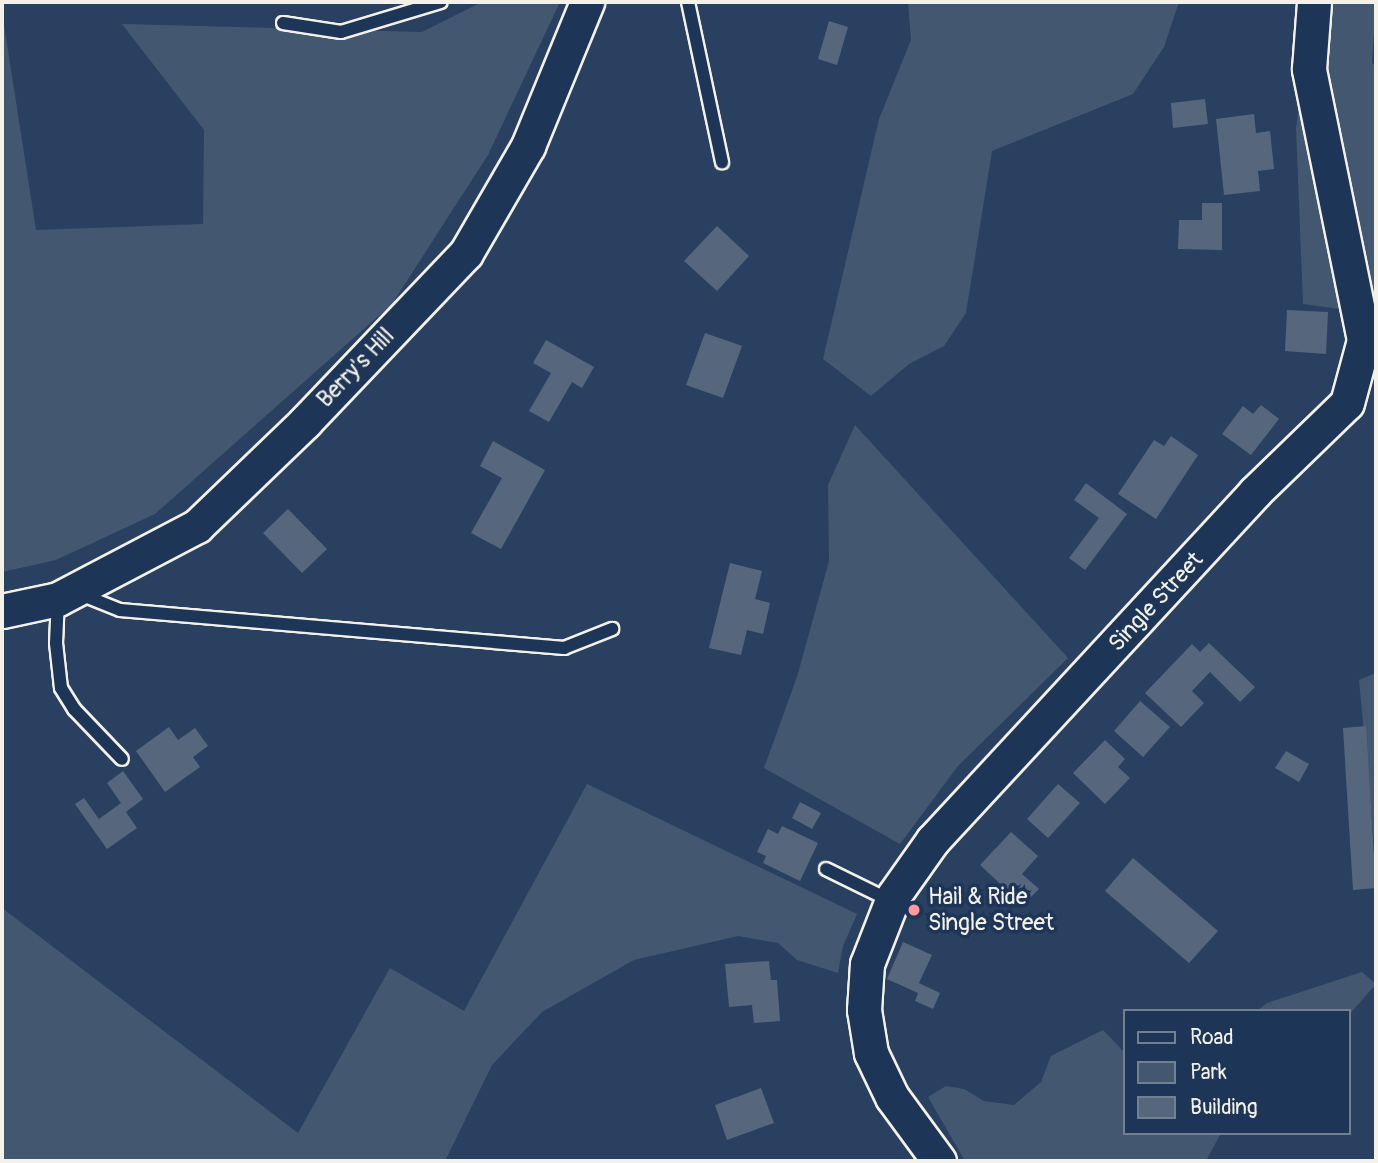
<!DOCTYPE html>
<html>
<head>
<meta charset="utf-8">
<style>
  body { margin:0 }
  #map { position:relative; width:1378px; height:1163px; overflow:hidden; background:#2a4060; font-family:Pangolin,sans-serif }
  div>[style] { position:absolute }
  [style*='--x'] { left:calc(var(--x)*1px); top:calc(var(--y)*1px); width:calc(var(--w)*1px); rotate:calc(var(--a)*1deg) }
  .green>* { inset:0; background:#445771 }
  .building>* { inset:0; background:#56677d }
  .roads { filter:drop-shadow(2px 0 #f4f1e8) drop-shadow(-2px 0 #f4f1e8) drop-shadow(0 2px #f4f1e8) drop-shadow(0 -2px #f4f1e8) }
  .lane>* { height:12px; margin:-6px; padding:0 6px; transform-origin:6px; border-radius:6px; background:#1d3557 }
  .secondary>* { height:33px; margin:-16.5px; padding:0 16.5px; transform-origin:16.5px; border-radius:16.5px; background:#1d3557 }
  .dots>* { width:19px; height:19px; translate:-50% -50%; box-sizing:border-box; border:4px solid #1d3557; border-radius:50% }
  span { translate:-50% -50%; white-space:nowrap; text-align:center; line-height:1.15; -webkit-text-stroke:7px #1d3557; paint-order:stroke }
  .street-label { font-size:23px; color:#f4f1e8 }
  .poi-label { font-size:23px; color:#f4f1e8 }
  .left { translate:0 -50%; text-align:left }
  .frame { position:absolute; inset:0; border:4px solid #f4f1e8; pointer-events:none }
  .legend { position:absolute; left:1123px; top:1009px; width:228px; height:126px; box-sizing:border-box; background:#1d3557; border:2px solid #738091; margin:0; padding:9px 12px; list-style:none; font-size:21px; color:#f4f1e8 }
  .legend li { display:flex; align-items:center; gap:14px; height:35px }
  .legend b { width:35px; border:2px solid #738091 }
</style>
</head>
<body>
<div id="map">
  <div class="green">
    <div style="clip-path:polygon(482px 2px,560px 2px,488px 155px,392px 304px,155px 514px,56px 560px,2px 572px,2px 12px,36px 230px,203px 224px,204px 130px,122px 24px,422px 32px)"></div>
    <div style="clip-path:polygon(908px 2px,1179px 2px,1164px 47px,1133px 94px,992px 151px,966px 313px,944px 346px,909px 364px,871px 396px,823px 359px,879px 119px,911px 40px)"></div>
    <div style="clip-path:polygon(1312px 2px,1376px 2px,1372px 63px,1376px 66px,1376px 314px,1303px 304px,1296px 128px)"></div>
    <div style="clip-path:polygon(855px 425px,1068px 658px,958px 766px,900px 844px,764px 768px,797px 677px,829px 561px,828px 485px)"></div>
    <div style="clip-path:polygon(1376px 673px,1376px 863px,1359px 680px)"></div>
    <div style="clip-path:polygon(587px 784px,857px 914px,843px 946px,838px 973px,797px 960px,778px 943px,738px 936px,634px 960px,542px 1012px,492px 1065px,445px 1161px,2px 1161px,2px 908px,298px 1133px,390px 968px,464px 1011px)"></div>
    <div style="clip-path:polygon(1362px 972px,1376px 984px,1348px 1016px,1348px 1011px,1257px 1011px,1267px 1003px)"></div>
    <div style="clip-path:polygon(1103px 1030px,1124px 1052px,1124px 1133px,1221px 1133px,1206px 1161px,965px 1161px,928px 1097px,946px 1086px,964px 1089px,984px 1101px,1014px 1105px,1041px 1082px,1051px 1056px)"></div>
  </div>
  <div class="building">
    <div style="clip-path:polygon(829px 21px,848px 27px,837px 65px,818px 59px)"></div>
    <div style="clip-path:polygon(1205px 99px,1208px 124px,1173px 128px,1171px 103px)"></div>
    <div style="clip-path:polygon(1254px 114px,1256px 133px,1270px 131px,1274px 169px,1258px 171px,1260px 191px,1224px 195px,1216px 119px)"></div>
    <div style="clip-path:polygon(1202px 203px,1222px 203px,1222px 250px,1178px 249px,1179px 220px,1202px 220px)"></div>
    <div style="clip-path:polygon(717px 226px,749px 256px,717px 291px,684px 261px)"></div>
    <div style="clip-path:polygon(1287px 310px,1328px 312px,1326px 354px,1285px 351px)"></div>
    <div style="clip-path:polygon(705px 333px,742px 346px,723px 398px,686px 385px)"></div>
    <div style="clip-path:polygon(546px 340px,594px 367px,582px 388px,572px 382px,549px 422px,529px 411px,551px 373px,533px 363px)"></div>
    <div style="clip-path:polygon(1261px 405px,1279px 419px,1251px 455px,1222px 434px,1243px 406px,1253px 414px)"></div>
    <div style="clip-path:polygon(1171px 436px,1198px 455px,1156px 519px,1118px 494px,1154px 440px,1164px 446px)"></div>
    <div style="clip-path:polygon(493px 441px,545px 470px,501px 549px,471px 533px,502px 478px,480px 466px)"></div>
    <div style="clip-path:polygon(1086px 483px,1127px 514px,1085px 570px,1069px 558px,1099px 518px,1074px 500px)"></div>
    <div style="clip-path:polygon(288px 509px,327px 549px,302px 573px,263px 533px)"></div>
    <div style="clip-path:polygon(730px 563px,762px 571px,755px 599px,770px 603px,763px 634px,747px 630px,741px 655px,709px 648px)"></div>
    <div style="clip-path:polygon(1209px 643px,1255px 687px,1240px 702px,1210px 672px,1192px 691px,1204px 703px,1181px 727px,1145px 693px,1192px 644px,1200px 652px)"></div>
    <div style="clip-path:polygon(1140px 701px,1170px 727px,1143px 757px,1114px 731px)"></div>
    <div style="clip-path:polygon(1366px 726px,1376px 888px,1353px 890px,1343px 728px)"></div>
    <div style="clip-path:polygon(169px 727px,178px 740px,195px 728px,208px 746px,193px 757px,200px 767px,165px 792px,136px 751px)"></div>
    <div style="clip-path:polygon(1105px 740px,1125px 759px,1118px 767px,1130px 778px,1105px 804px,1073px 773px)"></div>
    <div style="clip-path:polygon(1286px 751px,1309px 764px,1299px 782px,1275px 768px)"></div>
    <div style="clip-path:polygon(123px 771px,143px 799px,126px 812px,137px 828px,107px 849px,75px 804px,84px 798px,99px 819px,121px 803px,107px 783px)"></div>
    <div style="clip-path:polygon(1058px 784px,1080px 803px,1048px 838px,1027px 819px)"></div>
    <div style="clip-path:polygon(800px 802px,821px 813px,812px 829px,792px 818px)"></div>
    <div style="clip-path:polygon(782px 826px,818px 843px,800px 881px,763px 863px,766px 856px,757px 852px,768px 829px,778px 834px)"></div>
    <div style="clip-path:polygon(1011px 832px,1038px 856px,1022px 874px,1039px 889px,1023px 905px,980px 865px)"></div>
    <div style="clip-path:polygon(1133px 858px,1218px 931px,1189px 963px,1105px 891px)"></div>
    <div style="clip-path:polygon(903px 942px,932px 955px,919px 983px,940px 993px,933px 1009px,915px 1001px,918px 993px,887px 979px)"></div>
    <div style="clip-path:polygon(769px 961px,771px 980px,777px 980px,780px 1021px,754px 1023px,752px 1005px,729px 1007px,725px 964px)"></div>
    <div style="clip-path:polygon(761px 1088px,774px 1123px,727px 1140px,715px 1105px)"></div>
  </div>
  <div class="roads">
    <div class="lane">
      <div style="--x:688;--y:2;--w:164;--a:78"></div>
      <div style="--x:283;--y:23;--w:59;--a:8.8"></div>
      <div style="--x:341;--y:32;--w:104;--a:-16.7"></div>
      <div style="--x:80;--y:594;--w:43;--a:21.8"></div>
      <div style="--x:120;--y:610;--w:446;--a:4.9"></div>
      <div style="--x:564;--y:648;--w:52;--a:-21.6"></div>
      <div style="--x:58;--y:599;--w:44;--a:92.6"></div>
      <div style="--x:56;--y:643;--w:45;--a:83.7"></div>
      <div style="--x:61;--y:688;--w:25;--a:58"></div>
      <div style="--x:74;--y:709;--w:69;--a:46.2"></div>
      <div style="--x:826;--y:869;--w:72;--a:26.2"></div>
    </div>
    <div class="secondary">
      <div style="--x:2;--y:611;--w:57;--a:-12.1"></div>
      <div style="--x:58;--y:599;--w:157;--a:-27.7"></div>
      <div style="--x:197;--y:526;--w:150;--a:-43.9"></div>
      <div style="--x:305;--y:422;--w:233;--a:-46.4"></div>
      <div style="--x:466;--y:253;--w:124;--a:-59.9"></div>
      <div style="--x:528;--y:146;--w:156;--a:-67.7"></div>
      <div style="--x:939;--y:1161;--w:79;--a:-126.3"></div>
      <div style="--x:892;--y:1097;--w:49;--a:-115.5"></div>
      <div style="--x:871;--y:1053;--w:44;--a:-99.2"></div>
      <div style="--x:864;--y:1010;--w:46;--a:-86.3"></div>
      <div style="--x:867;--y:964;--w:74;--a:-68.6"></div>
      <div style="--x:894;--y:895;--w:67;--a:-54.7"></div>
      <div style="--x:933;--y:840;--w:473;--a:-47.2"></div>
      <div style="--x:1254;--y:493;--w:129;--a:-44.1"></div>
      <div style="--x:1347;--y:403;--w:65;--a:-74.9"></div>
      <div style="--x:1364;--y:340;--w:277;--a:-101.5"></div>
      <div style="--x:1309;--y:69;--w:67;--a:-85.7"></div>
    </div>
  </div>
  <div class="dots">
    <div style="left:914px;top:910px;background:#ff9aa2"></div>
  </div>
  <div class="street-label">
    <span style="left:356px;top:368px;rotate:-46deg">Berry's Hill</span>
    <span style="left:1156px;top:602px;rotate:-47deg">Single Street</span>
  </div>
  <div class="poi-label">
    <span class="left" style="left:928px;top:910px">Hail &amp; Ride<br>Single Street</span>
  </div>
  <div class="frame"></div>
  <ul class="legend">
  <li><b style="height:9px;background:#1d3557"></b>Road</li>
  <li><b style="height:19px;background:#445771"></b>Park</li>
  <li><b style="height:19px;background:#56677d"></b>Building</li>
  </ul>
</div>
</body>
</html>
